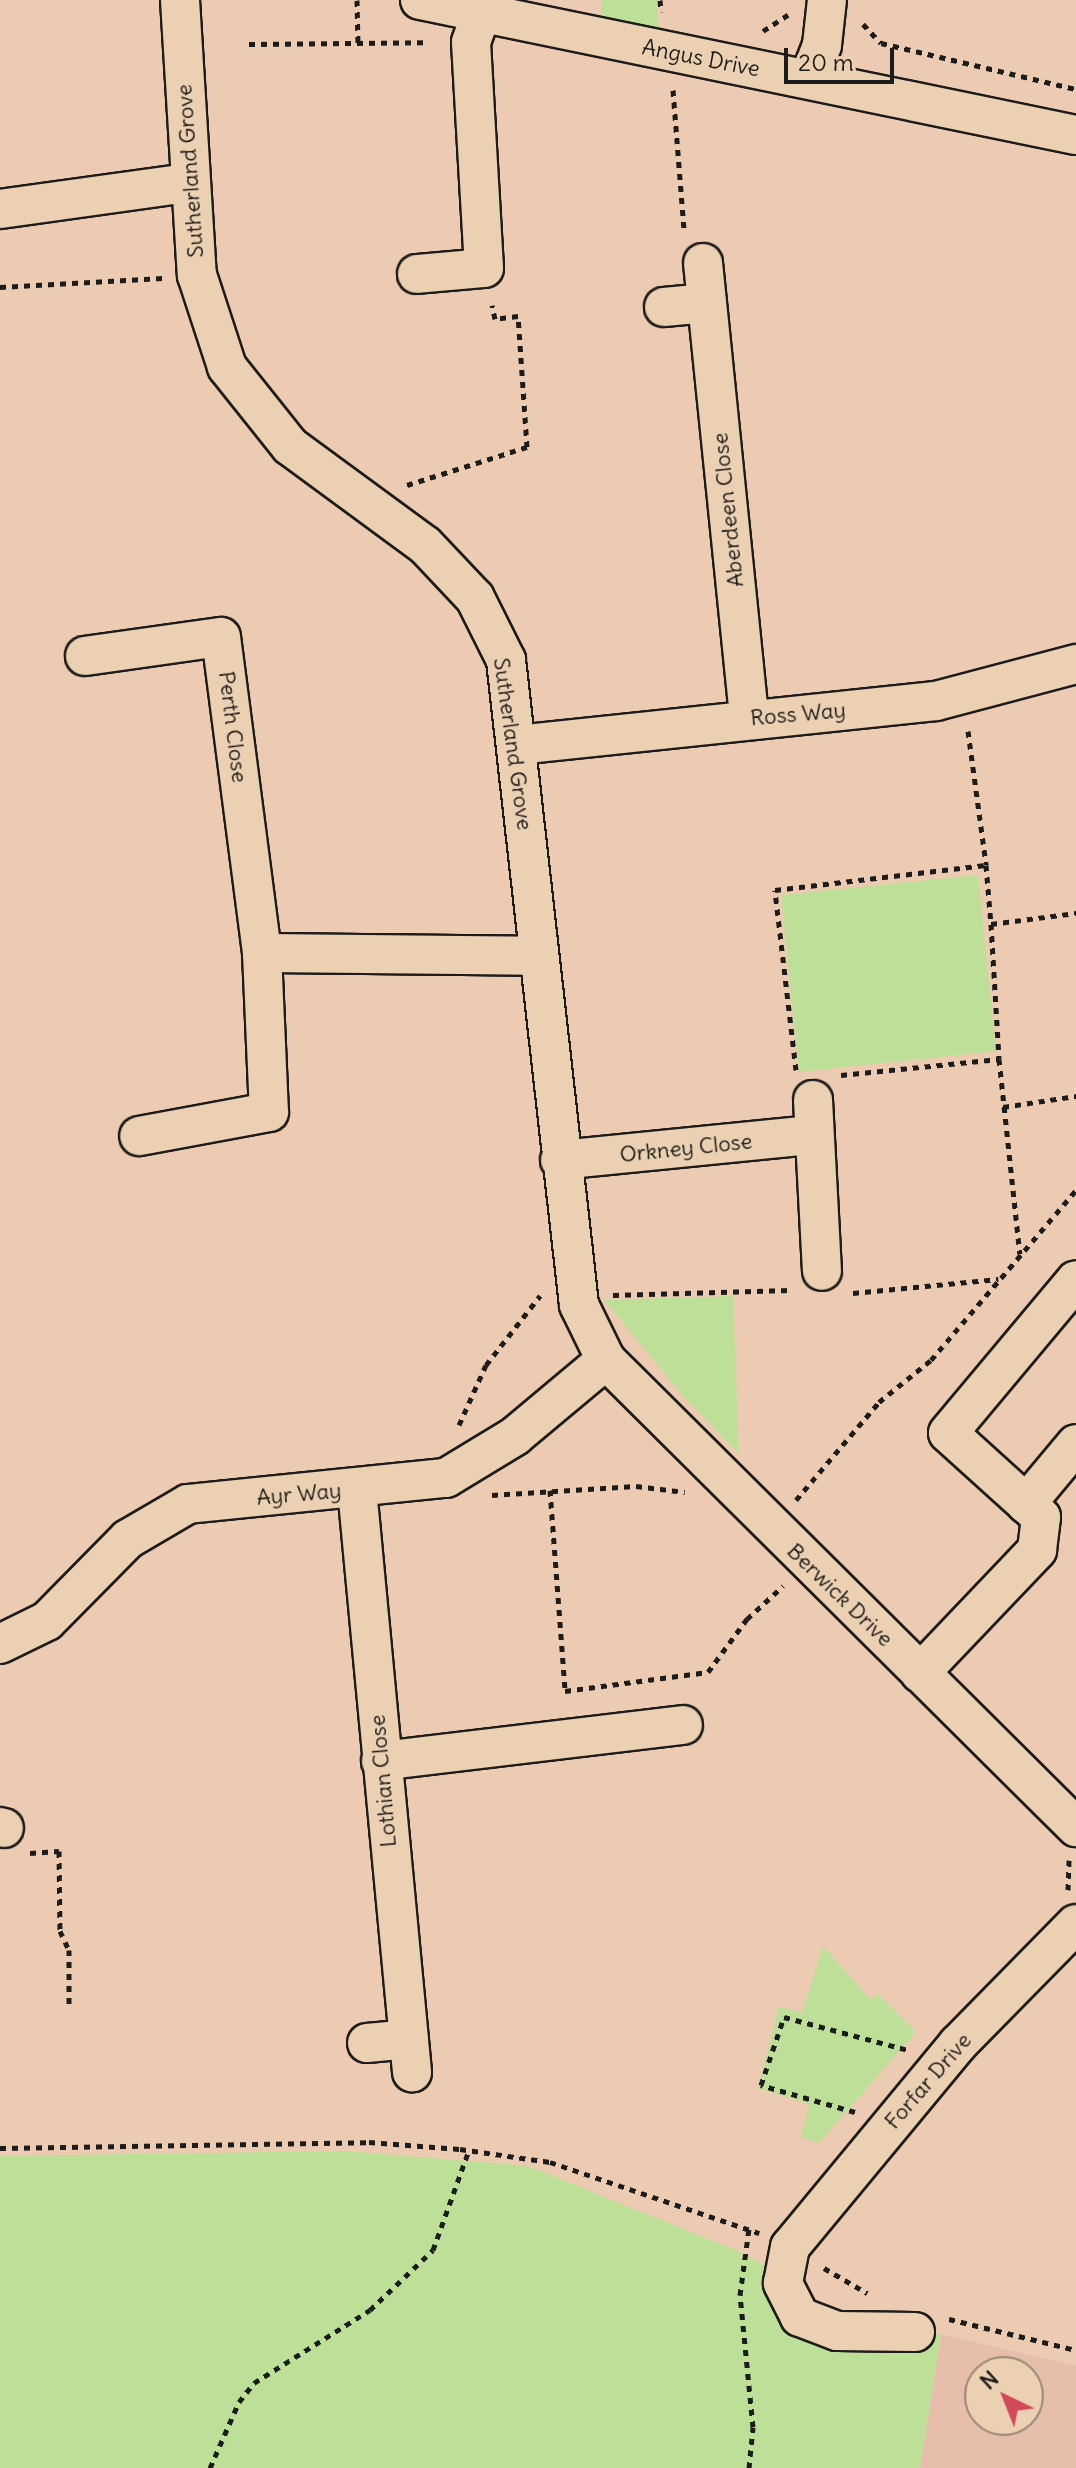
<!DOCTYPE html>
<html>
<head>
<meta charset="utf-8">
<style>
  body { margin:0 }
  #map { position:relative; width:1076px; height:2468px; overflow:hidden; background:#edcbb2; font-family:Delius,sans-serif }
  div>[style] { position:absolute }
  [style*='--x'] { left:calc(var(--x)*1px); top:calc(var(--y)*1px); width:calc(var(--w)*1px); rotate:calc(var(--a)*1deg) }
  .built>* { inset:0; background:#e7beac }
  .green>* { inset:0; background:#bedf98 }
  .path>* { height:5px; margin-top:-2.5px; transform-origin:0; background:repeating-linear-gradient(90deg,#1c1c1c 0 6px,transparent 0 12px) }
  .roads { filter:drop-shadow(2px 0 #1c1c1c) drop-shadow(-2px 0 #1c1c1c) drop-shadow(0 2px #1c1c1c) drop-shadow(0 -2px #1c1c1c) }
  .minor>* { height:38px; margin:-19px; padding:0 19px; transform-origin:19px; border-radius:19px; background:#ebd0b2 }
  span { translate:-50% -50%; white-space:nowrap; text-align:center; line-height:1.15; -webkit-text-stroke:8px #ebd0b2; paint-order:stroke }
  .street-label { font-size:22px; color:#1c1c1c }
  .north { position:absolute; left:964px; top:2356px; width:80px; height:80px; box-sizing:border-box; background:#ebd0b2; border:2px solid #988876; border-radius:50%; rotate:317deg; font-size:22px; font-weight:700; line-height:32px; text-align:center; color:#1c1c1c }
  .north::after { content:''; display:block; margin:auto; width:28px; height:36px; background:#d1495b; clip-path:polygon(50% 0,100% 100%,50% 72%,0 100%) }
  .scale { position:absolute; left:784px; top:48px; width:110px; height:36px; box-sizing:border-box; border:4px solid #1c1c1c; border-top:0; padding-left:10px; font-size:24px; line-height:28px; white-space:nowrap; color:#1c1c1c; -webkit-text-stroke:6px #ebd0b2; paint-order:stroke }
</style>
</head>
<body>
<div id="map">
  <div class="built">
    <div style="clip-path:polygon(evenodd,941px 2334px,1076px 2366px,1076px 2468px,920px 2468px,941px 2334px,980px 2372px,1028px 2372px,1028px 2420px,980px 2420px,980px 2372px)"></div>
  </div>
  <div class="green">
    <div style="clip-path:polygon(602px 0,657px 0,659px 30px,601px 16px)"></div>
    <div style="clip-path:polygon(978px 875px,996px 1051px,799px 1072px,781px 895px)"></div>
    <div style="clip-path:polygon(733px 1296px,739px 1454px,683px 1396px,604px 1300px)"></div>
    <div style="clip-path:polygon(823px 1946px,870px 1999px,878px 1994px,916px 2032px,819px 2143px,801px 2137px,809px 2104px,758px 2088px,779px 2006px,802px 2013px)"></div>
    <div style="clip-path:polygon(346px 2151px,528px 2166px,743px 2253px,781px 2275px,775px 2299px,893px 2339px,941px 2334px,920px 2468px,0 2468px,0 2156px)"></div>
  </div>
  <div class="path">
    <div style="--x:357;--y:0;--w:45;--a:88.7"></div>
    <div style="--x:660;--y:0;--w:12;--a:85"></div>
    <div style="--x:863;--y:24;--w:26;--a:47"></div>
    <div style="--x:881;--y:43;--w:200;--a:13.3"></div>
    <div style="--x:763;--y:31;--w:30;--a:-33"></div>
    <div style="--x:249;--y:44;--w:178;--a:-0.6"></div>
    <div style="--x:673;--y:90;--w:141;--a:85.5"></div>
    <div style="--x:0;--y:287;--w:163;--a:-3.2"></div>
    <div style="--x:407;--y:485;--w:126;--a:-17.6"></div>
    <div style="--x:527;--y:447;--w:131;--a:-93.9"></div>
    <div style="--x:518;--y:316;--w:23;--a:173"></div>
    <div style="--x:495;--y:319;--w:14;--a:-102"></div>
    <div style="--x:968;--y:731;--w:135;--a:82.3"></div>
    <div style="--x:991;--y:924;--w:135;--a:86.6"></div>
    <div style="--x:796;--y:1070;--w:181;--a:-96.7"></div>
    <div style="--x:775;--y:890;--w:212;--a:-6.8"></div>
    <div style="--x:986;--y:865;--w:59;--a:85.2"></div>
    <div style="--x:991;--y:924;--w:86;--a:-7.4"></div>
    <div style="--x:841;--y:1075;--w:159;--a:-5.8"></div>
    <div style="--x:999;--y:1059;--w:196;--a:83.9"></div>
    <div style="--x:1003;--y:1107;--w:74;--a:-8.6"></div>
    <div style="--x:853;--y:1293;--w:146;--a:-5.5"></div>
    <div style="--x:613;--y:1295;--w:178;--a:-1.6"></div>
    <div style="--x:459;--y:1425;--w:66;--a:-65.8"></div>
    <div style="--x:486;--y:1365;--w:88;--a:-52"></div>
    <div style="--x:550;--y:1490;--w:202;--a:85.7"></div>
    <div style="--x:565;--y:1691;--w:144;--a:-7.6"></div>
    <div style="--x:708;--y:1672;--w:66;--a:-53.7"></div>
    <div style="--x:747;--y:1619;--w:49;--a:-42.5"></div>
    <div style="--x:492;--y:1495;--w:144;--a:-3.6"></div>
    <div style="--x:636;--y:1486;--w:49;--a:7"></div>
    <div style="--x:796;--y:1500;--w:128;--a:-49.7"></div>
    <div style="--x:879;--y:1402;--w:67;--a:-38.9"></div>
    <div style="--x:931;--y:1360;--w:223;--a:-49.5"></div>
    <div style="--x:30;--y:1853;--w:29;--a:-4"></div>
    <div style="--x:59;--y:1851;--w:80;--a:89.3"></div>
    <div style="--x:60;--y:1931;--w:21;--a:65"></div>
    <div style="--x:69;--y:1950;--w:56;--a:90"></div>
    <div style="--x:1068;--y:1890;--w:30;--a:-88"></div>
    <div style="--x:855;--y:2112;--w:98;--a:-164"></div>
    <div style="--x:761;--y:2085;--w:72;--a:-71.3"></div>
    <div style="--x:784;--y:2017;--w:128;--a:14.9"></div>
    <div style="--x:0;--y:2148;--w:369;--a:-0.9"></div>
    <div style="--x:369;--y:2142;--w:91;--a:4.4"></div>
    <div style="--x:460;--y:2149;--w:91;--a:8.2"></div>
    <div style="--x:550;--y:2162;--w:221;--a:18.8"></div>
    <div style="--x:824;--y:2268;--w:50;--a:30.2"></div>
    <div style="--x:949;--y:2319;--w:131;--a:13.7"></div>
    <div style="--x:210;--y:2468;--w:72;--a:-66.3"></div>
    <div style="--x:239;--y:2402;--w:24;--a:-52"></div>
    <div style="--x:254;--y:2383;--w:137;--a:-32.2"></div>
    <div style="--x:370;--y:2310;--w:87;--a:-43.6"></div>
    <div style="--x:433;--y:2250;--w:106;--a:-70.2"></div>
    <div style="--x:749;--y:2468;--w:41;--a:-84.4"></div>
    <div style="--x:753;--y:2427;--w:133;--a:-95.6"></div>
    <div style="--x:740;--y:2295;--w:68;--a:-82.3"></div>
  </div>
  <div class="roads">
    <div class="minor">
      <div style="--x:180;--y:0;--w:276;--a:86.5"></div>
      <div style="--x:197;--y:275;--w:97;--a:71.9"></div>
      <div style="--x:227;--y:367;--w:101;--a:51.4"></div>
      <div style="--x:290;--y:446;--w:167;--a:36.3"></div>
      <div style="--x:425;--y:545;--w:73;--a:46.7"></div>
      <div style="--x:475;--y:598;--w:69;--a:63.4"></div>
      <div style="--x:506;--y:660;--w:649;--a:83.54"></div>
      <div style="--x:579;--y:1305;--w:61;--a:63.9"></div>
      <div style="--x:606;--y:1360;--w:663;--a:44.82"></div>
      <div style="--x:420;--y:0;--w:670;--a:11.63"></div>
      <div style="--x:809;--y:79;--w:36;--a:-69"></div>
      <div style="--x:822;--y:45;--w:45;--a:-83.7"></div>
      <div style="--x:0;--y:209;--w:190;--a:-7.9"></div>
      <div style="--x:703;--y:263;--w:457;--a:84.2"></div>
      <div style="--x:417;--y:274;--w:67;--a:-5.1"></div>
      <div style="--x:484;--y:268;--w:226;--a:-93.3"></div>
      <div style="--x:471;--y:42;--w:29;--a:-70"></div>
      <div style="--x:664;--y:307;--w:43;--a:-5.3"></div>
      <div style="--x:85;--y:656;--w:137;--a:-8"></div>
      <div style="--x:221;--y:637;--w:319;--a:82.6"></div>
      <div style="--x:262;--y:953;--w:159;--a:87.5"></div>
      <div style="--x:269;--y:1112;--w:132;--a:169.5"></div>
      <div style="--x:517;--y:745;--w:421;--a:-6"></div>
      <div style="--x:936;--y:701;--w:145;--a:-14.8"></div>
      <div style="--x:262;--y:953;--w:277;--a:0.6"></div>
      <div style="--x:813;--y:1100;--w:171;--a:87"></div>
      <div style="--x:560;--y:1160;--w:252;--a:-5.7"></div>
      <div style="--x:357;--y:1489;--w:586;--a:84.61"></div>
      <div style="--x:1026;--y:1504;--w:78;--a:-50.2"></div>
      <div style="--x:0;--y:1644;--w:52;--a:-26.1"></div>
      <div style="--x:47;--y:1621;--w:115;--a:-45.4"></div>
      <div style="--x:128;--y:1539;--w:69;--a:-30.3"></div>
      <div style="--x:188;--y:1504;--w:259;--a:-5.8"></div>
      <div style="--x:446;--y:1478;--w:81;--a:-31.3"></div>
      <div style="--x:515;--y:1436;--w:119;--a:-39.9"></div>
      <div style="--x:920;--y:1673;--w:170;--a:-46.4"></div>
      <div style="--x:1037;--y:1550;--w:33;--a:-83"></div>
      <div style="--x:1041;--y:1517;--w:125;--a:-137.9"></div>
      <div style="--x:948;--y:1433;--w:199;--a:-50.1"></div>
      <div style="--x:381;--y:1761;--w:304;--a:-6.8"></div>
      <div style="--x:0;--y:1827;--w:4;--a:14"></div>
      <div style="--x:367;--y:2043;--w:42;--a:-5.4"></div>
      <div style="--x:915;--y:2332;--w:78;--a:-179.3"></div>
      <div style="--x:837;--y:2331;--w:40;--a:-159"></div>
      <div style="--x:800;--y:2317;--w:38;--a:-117"></div>
      <div style="--x:783;--y:2283;--w:37;--a:-79"></div>
      <div style="--x:790;--y:2247;--w:264;--a:-50.4"></div>
      <div style="--x:958;--y:2044;--w:168;--a:-45.5"></div>
    </div>
  </div>
  <div class="street-label">
    <span style="left:701px;top:58px;rotate:11deg">Angus Drive</span>
    <span style="left:190px;top:171px;rotate:-94deg">Sutherland Grove</span>
    <span style="left:728px;top:510px;rotate:-96deg">Aberdeen Close</span>
    <span style="left:798px;top:714px;rotate:-5deg">Ross Way</span>
    <span style="left:233px;top:727px;rotate:83deg">Perth Close</span>
    <span style="left:513px;top:744px;rotate:82deg">Sutherland Grove</span>
    <span style="left:686px;top:1148px;rotate:-6deg">Orkney Close</span>
    <span style="left:299px;top:1494px;rotate:-5deg">Ayr Way</span>
    <span style="left:840px;top:1595px;rotate:44deg">Berwick Drive</span>
    <span style="left:383px;top:1781px;rotate:-95deg">Lothian Close</span>
    <span style="left:928px;top:2081px;rotate:-49deg">Forfar Drive</span>
  </div>
  <div class="north">N</div>
  <div class="scale">20 m</div>
</div>
</body>
</html>
